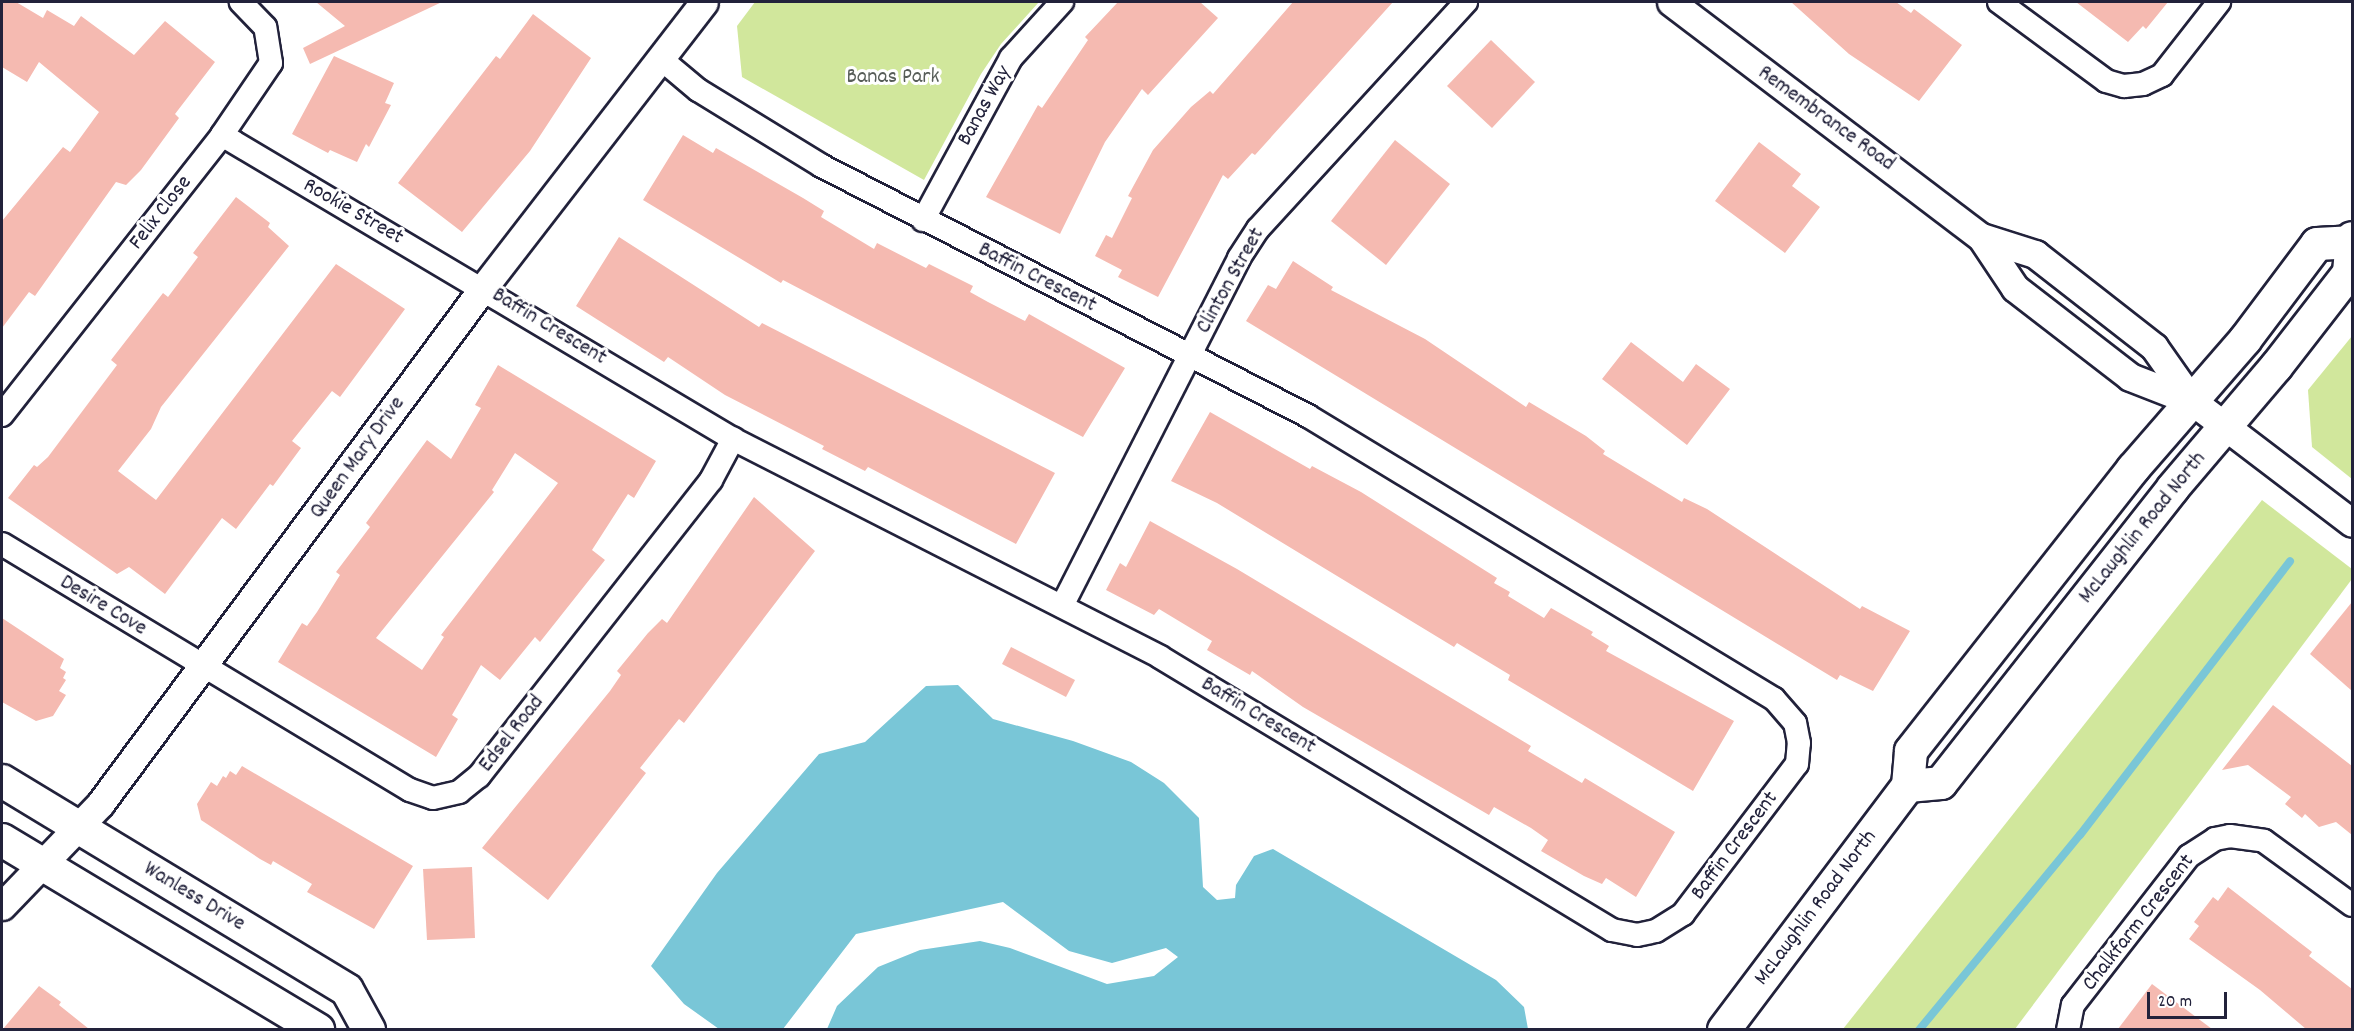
<!DOCTYPE html>
<html>
<head>
<meta charset="utf-8">
<style>
  body { margin:0 }
  #map { position:relative; width:2354px; height:1031px; overflow:hidden; background:#fff; font-family:Dekko,sans-serif }
  div>[style] { position:absolute }
  [style*='--x'] { left:calc(var(--x)*1px); top:calc(var(--y)*1px); width:calc(var(--w)*1px); rotate:calc(var(--a)*1deg) }
  .green>* { inset:0; background:#d1e79c }
  .water>* { inset:0; background:#79c6d7 }
  .stream>* { height:8px; margin:-4px; padding:0 4px; transform-origin:4px; border-radius:4px; background:#79c6d7 }
  .building>* { inset:0; background:#f5bab1 }
  .roads { filter:drop-shadow(2px 0 #22223b) drop-shadow(-2px 0 #22223b) drop-shadow(0 2px #22223b) drop-shadow(0 -2px #22223b) }
  .minor>* { height:22px; margin:-11px; padding:0 11px; transform-origin:11px; border-radius:11px; background:#fff }
  .tertiary>* { height:27px; margin:-13.5px; padding:0 13.5px; transform-origin:13.5px; border-radius:13.5px; background:#fff }
  .secondary>* { height:32px; margin:-16px; padding:0 16px; transform-origin:16px; border-radius:16px; background:#fff }
  span { translate:-50% -50%; white-space:nowrap; text-align:center; line-height:1.15; -webkit-text-stroke:6px #fff; paint-order:stroke }
  .park-label { font-size:22px; color:#575d58 }
  .street-label { font-size:22px; color:#22223b }
  .frame { position:absolute; inset:0; border:3px solid #22223b; pointer-events:none }
  .scale { position:absolute; left:2147px; top:992px; width:80px; height:27px; box-sizing:border-box; border:3px solid #22223b; border-top:0; padding-left:8px; font-size:18px; line-height:21px; white-space:nowrap; color:#22223b; -webkit-text-stroke:4px #fff; paint-order:stroke }
</style>
</head>
<body>
<div id="map">
  <div class="green">
    <div style="clip-path:polygon(755px 2px,1039px 2px,1001px 44px,981px 74px,924px 180px,742px 77px,737px 26px)"></div>
    <div style="clip-path:polygon(2352px 336px,2352px 479px,2312px 447px,2308px 390px)"></div>
    <div style="clip-path:polygon(2262px 500px,2352px 569px,2352px 579px,2015px 1029px,1843px 1029px)"></div>
  </div>
  <div class="water">
    <div style="clip-path:polygon(958px 685px,993px 719px,1073px 741px,1131px 762px,1164px 783px,1199px 818px,1203px 887px,1217px 900px,1235px 898px,1236px 885px,1254px 856px,1273px 849px,1496px 980px,1524px 1007px,1528px 1029px,827px 1029px,837px 1006px,878px 967px,920px 950px,980px 941px,1010px 948px,1107px 984px,1154px 976px,1178px 957px,1166px 948px,1112px 963px,1069px 951px,1003px 902px,856px 934px,783px 1029px,719px 1029px,684px 1004px,651px 966px,717px 873px,819px 754px,865px 742px,926px 686px)"></div>
  </div>
  <div class="stream">
    <div style="--x:1919;--y:1030;--w:253;--a:-50.5"></div>
    <div style="--x:2080;--y:835;--w:345;--a:-52.5"></div>
  </div>
  <div class="building">
    <div style="clip-path:polygon(2px 2px,16px 2px,43px 18px,47px 10px,74px 26px,81px 16px,134px 55px,165px 21px,215px 62px,175px 114px,179px 118px,141px 170px,126px 185px,116px 182px,35px 296px,29px 292px,2px 328px,2px 221px,63px 147px,70px 152px,99px 112px,39px 62px,27px 82px,2px 67px)"></div>
    <div style="clip-path:polygon(316px 2px,442px 2px,310px 64px,303px 48px,345px 26px)"></div>
    <div style="clip-path:polygon(1118px 2px,1200px 2px,1218px 18px,1148px 95px,1142px 89px,1105px 142px,1060px 234px,986px 197px,1038px 105px,1042px 108px,1088px 40px,1085px 37px)"></div>
    <div style="clip-path:polygon(1293px 2px,1393px 2px,1255px 155px,1252px 153px,1228px 179px,1223px 175px,1158px 297px,1118px 277px,1122px 270px,1095px 256px,1106px 235px,1112px 238px,1132px 198px,1128px 196px,1153px 150px,1191px 107px,1210px 91px,1213px 94px)"></div>
    <div style="clip-path:polygon(1791px 2px,1896px 2px,1911px 13px,1914px 9px,1962px 45px,1919px 101px,1849px 54px)"></div>
    <div style="clip-path:polygon(2076px 2px,2168px 2px,2146px 29px,2143px 26px,2128px 42px)"></div>
    <div style="clip-path:polygon(533px 14px,591px 58px,530px 151px,462px 232px,398px 183px,496px 56px,500px 59px)"></div>
    <div style="clip-path:polygon(1491px 40px,1535px 82px,1492px 128px,1447px 86px)"></div>
    <div style="clip-path:polygon(334px 56px,394px 83px,385px 103px,391px 105px,369px 147px,366px 144px,357px 162px,330px 150px,328px 153px,292px 134px)"></div>
    <div style="clip-path:polygon(683px 135px,713px 153px,716px 148px,803px 198px,824px 211px,821px 217px,874px 249px,877px 243px,926px 268px,929px 264px,973px 286px,970px 292px,988px 302px,1025px 321px,1029px 314px,1125px 368px,1083px 437px,783px 280px,781px 283px,643px 200px)"></div>
    <div style="clip-path:polygon(1395px 140px,1450px 184px,1386px 265px,1331px 221px)"></div>
    <div style="clip-path:polygon(1759px 142px,1801px 174px,1792px 186px,1820px 207px,1785px 253px,1715px 201px)"></div>
    <div style="clip-path:polygon(236px 197px,270px 223px,268px 227px,289px 246px,161px 407px,151px 429px,118px 471px,156px 500px,336px 264px,405px 309px,340px 397px,332px 391px,292px 441px,301px 448px,273px 486px,270px 484px,236px 529px,222px 518px,165px 594px,129px 567px,117px 574px,8px 498px,34px 465px,37px 467px,48px 457px,117px 365px,111px 360px,163px 293px,168px 297px,198px 257px,193px 253px)"></div>
    <div style="clip-path:polygon(619px 237px,759px 327px,762px 323px,1055px 473px,1016px 544px,868px 467px,865px 471px,822px 449px,824px 446px,725px 395px,668px 357px,664px 362px,576px 306px)"></div>
    <div style="clip-path:polygon(1293px 261px,1333px 287px,1331px 290px,1425px 339px,1526px 407px,1529px 402px,1586px 436px,1605px 451px,1603px 454px,1682px 502px,1684px 498px,1707px 509px,1860px 609px,1862px 606px,1910px 631px,1873px 691px,1840px 675px,1837px 680px,1246px 321px,1268px 285px,1276px 289px)"></div>
    <div style="clip-path:polygon(1631px 342px,1683px 382px,1696px 364px,1730px 389px,1687px 445px,1602px 379px)"></div>
    <div style="clip-path:polygon(evenodd,498px 365px,656px 461px,634px 498px,628px 494px,592px 550px,605px 560px,540px 642px,535px 637px,500px 680px,481px 665px,452px 715px,458px 719px,436px 757px,278px 662px,302px 623px,307px 626px,317px 612px,340px 575px,336px 572px,370px 527px,366px 523px,427px 440px,451px 459px,481px 408px,475px 405px,498px 365px,515px 453px,558px 483px,441px 635px,444px 637px,422px 670px,376px 638px,494px 492px,492px 490px,515px 453px)"></div>
    <div style="clip-path:polygon(1210px 412px,1310px 469px,1312px 466px,1361px 492px,1497px 578px,1494px 583px,1510px 592px,1508px 596px,1544px 618px,1551px 608px,1593px 632px,1591px 635px,1609px 646px,1606px 651px,1734px 721px,1693px 791px,1508px 680px,1510px 675px,1457px 643px,1454px 647px,1217px 503px,1171px 481px)"></div>
    <div style="clip-path:polygon(754px 497px,815px 551px,684px 723px,679px 719px,640px 768px,646px 773px,548px 900px,482px 848px,610px 691px,621px 675px,617px 671px,648px 633px,662px 619px,667px 623px)"></div>
    <div style="clip-path:polygon(1150px 521px,1237px 569px,1531px 746px,1528px 751px,1582px 783px,1585px 778px,1675px 832px,1636px 897px,1606px 878px,1602px 884px,1584px 876px,1541px 851px,1548px 840px,1531px 828px,1494px 807px,1489px 815px,1303px 707px,1252px 671px,1250px 675px,1207px 650px,1212px 641px,1159px 609px,1154px 615px,1106px 590px,1120px 563px,1126px 567px)"></div>
    <div style="clip-path:polygon(2352px 602px,2352px 691px,2310px 654px)"></div>
    <div style="clip-path:polygon(2px 618px,64px 659px,60px 668px,66px 672px,63px 678px,66px 680px,59px 691px,66px 695px,53px 716px,36px 721px,2px 702px)"></div>
    <div style="clip-path:polygon(1011px 647px,1075px 680px,1066px 697px,1002px 664px)"></div>
    <div style="clip-path:polygon(2273px 705px,2352px 766px,2352px 835px,2336px 822px,2319px 827px,2305px 814px,2302px 818px,2285px 804px,2291px 797px,2248px 765px,2222px 770px)"></div>
    <div style="clip-path:polygon(242px 766px,413px 866px,374px 929px,307px 892px,312px 884px,273px 861px,271px 865px,260px 859px,201px 820px,197px 804px,211px 782px,217px 786px,223px 776px,226px 778px,230px 771px,236px 775px)"></div>
    <div style="clip-path:polygon(472px 867px,475px 938px,427px 940px,423px 869px)"></div>
    <div style="clip-path:polygon(2228px 887px,2312px 952px,2309px 956px,2352px 989px,2352px 1029px,2306px 1029px,2260px 990px,2189px 939px,2199px 926px,2194px 922px,2213px 897px,2218px 901px)"></div>
    <div style="clip-path:polygon(2152px 984px,2212px 1029px,2118px 1029px)"></div>
    <div style="clip-path:polygon(39px 986px,61px 1002px,59px 1005px,89px 1029px,3px 1029px)"></div>
  </div>
  <div class="roads">
    <div class="minor">
      <div style="--x:1999;--y:2;--w:133;--a:36.4"></div>
      <div style="--x:2106;--y:81;--w:19;--a:16"></div>
      <div style="--x:2124;--y:86;--w:19;--a:-6"></div>
      <div style="--x:2143;--y:84;--w:21;--a:-25"></div>
      <div style="--x:2162;--y:75;--w:93;--a:-52"></div>
      <div style="--x:222;--y:135;--w:595;--a:30.75"></div>
      <div style="--x:733;--y:439;--w:479;--a:27"></div>
      <div style="--x:1160;--y:657;--w:528;--a:31.13"></div>
      <div style="--x:1612;--y:930;--w:25;--a:11"></div>
      <div style="--x:1637;--y:935;--w:19;--a:-12"></div>
      <div style="--x:1656;--y:931;--w:32;--a:-32"></div>
      <div style="--x:1683;--y:914;--w:188;--a:-52.8"></div>
      <div style="--x:1797;--y:764;--w:21;--a:-85"></div>
      <div style="--x:1799;--y:743;--w:20;--a:-101"></div>
      <div style="--x:1795;--y:723;--w:32;--a:-131"></div>
      <div style="--x:1774;--y:699;--w:545;--a:-148.73"></div>
      <div style="--x:1308;--y:416;--w:547;--a:-152.78"></div>
      <div style="--x:822;--y:166;--w:145;--a:-148.5"></div>
      <div style="--x:698;--y:90;--w:48;--a:-140"></div>
      <div style="--x:923;--y:220;--w:184;--a:-61.5"></div>
      <div style="--x:1011;--y:58;--w:76;--a:-47.7"></div>
      <div style="--x:2;--y:415;--w:356;--a:-51.8"></div>
      <div style="--x:222;--y:135;--w:87;--a:-55.8"></div>
      <div style="--x:271;--y:63;--w:36;--a:-99"></div>
      <div style="--x:265;--y:27;--w:35;--a:-134"></div>
      <div style="--x:2;--y:544;--w:476;--a:31.1"></div>
      <div style="--x:410;--y:790;--w:24;--a:19"></div>
      <div style="--x:433;--y:798;--w:27;--a:-13"></div>
      <div style="--x:459;--y:792;--w:26;--a:-39"></div>
      <div style="--x:479;--y:776;--w:376;--a:-51.9"></div>
      <div style="--x:711;--y:480;--w:47;--a:-61.8"></div>
      <div style="--x:1062;--y:606;--w:390;--a:-63"></div>
      <div style="--x:1239;--y:258;--w:35;--a:-57"></div>
      <div style="--x:1258;--y:229;--w:308;--a:-47.5"></div>
      <div style="--x:2068;--y:1030;--w:25;--a:-79"></div>
      <div style="--x:2073;--y:1005;--w:189;--a:-52.1"></div>
      <div style="--x:2189;--y:856;--w:31;--a:-33"></div>
      <div style="--x:2215;--y:839;--w:15;--a:-11"></div>
      <div style="--x:2230;--y:836;--w:34;--a:8"></div>
      <div style="--x:2264;--y:841;--w:109;--a:36"></div>
    </div>
    <div class="tertiary">
      <div style="--x:1671;--y:2;--w:389;--a:37.2"></div>
      <div style="--x:1981;--y:237;--w:61;--a:56.3"></div>
      <div style="--x:2015;--y:288;--w:145;--a:37.7"></div>
      <div style="--x:2130;--y:377;--w:66;--a:21.2"></div>
      <div style="--x:2192;--y:401;--w:201;--a:37.3"></div>
      <div style="--x:1981;--y:237;--w:57;--a:17.5"></div>
      <div style="--x:2035;--y:254;--w:151;--a:38"></div>
      <div style="--x:2154;--y:347;--w:66;--a:54.9"></div>
      <div style="--x:2;--y:906;--w:141;--a:-46.1"></div>
      <div style="--x:100;--y:804;--w:643;--a:-53.42"></div>
      <div style="--x:483;--y:288;--w:361;--a:-52.3"></div>
    </div>
    <div class="secondary">
      <div style="--x:2;--y:781;--w:403;--a:31.2"></div>
      <div style="--x:347;--y:990;--w:46;--a:61.2"></div>
      <div style="--x:1908;--y:786;--w:33;--a:-5"></div>
      <div style="--x:1941;--y:783;--w:375;--a:-51.8"></div>
      <div style="--x:2173;--y:488;--w:159;--a:-49.6"></div>
      <div style="--x:2276;--y:367;--w:119;--a:-52.2"></div>
      <div style="--x:2349;--y:273;--w:35;--a:-85"></div>
      <div style="--x:2;--y:840;--w:369;--a:31"></div>
      <div style="--x:1724;--y:1030;--w:306;--a:-53"></div>
      <div style="--x:1908;--y:786;--w:35;--a:-85"></div>
      <div style="--x:1911;--y:751;--w:359;--a:-51.8"></div>
      <div style="--x:2133;--y:469;--w:171;--a:-49"></div>
      <div style="--x:2245;--y:340;--w:120;--a:-53.1"></div>
      <div style="--x:2317;--y:244;--w:33;--a:-3"></div>
    </div>
  </div>
  <div class="park-label">
    <span style="left:893px;top:78px">Banas Park</span>
  </div>
  <div class="street-label">
    <span style="left:985px;top:106px;rotate:-61deg">Banas Way</span>
    <span style="left:1826px;top:119px;rotate:36deg">Remembrance Road</span>
    <span style="left:353px;top:212px;rotate:30deg">Rookie Street</span>
    <span style="left:161px;top:213px;rotate:-52deg">Felix Close</span>
    <span style="left:1037px;top:278px;rotate:27deg">Baffin Crescent</span>
    <span style="left:1231px;top:281px;rotate:-61deg">Clinton Street</span>
    <span style="left:549px;top:327px;rotate:31deg">Baffin Crescent</span>
    <span style="left:358px;top:458px;rotate:-54deg">Queen Mary Drive</span>
    <span style="left:2143px;top:528px;rotate:-51deg">McLaughlin Road North</span>
    <span style="left:103px;top:606px;rotate:31deg">Desire Cove</span>
    <span style="left:1258px;top:716px;rotate:31deg">Baffin Crescent</span>
    <span style="left:512px;top:734px;rotate:-52deg">Edsel Road</span>
    <span style="left:1735px;top:846px;rotate:-53deg">Baffin Crescent</span>
    <span style="left:194px;top:897px;rotate:31deg">Wanless Drive</span>
    <span style="left:1816px;top:908px;rotate:-53deg">McLaughlin Road North</span>
    <span style="left:2139px;top:923px;rotate:-52deg">Chalkfarm Crescent</span>
  </div>
  <div class="frame"></div>
  <div class="scale">20 m</div>
</div>
</body>
</html>
